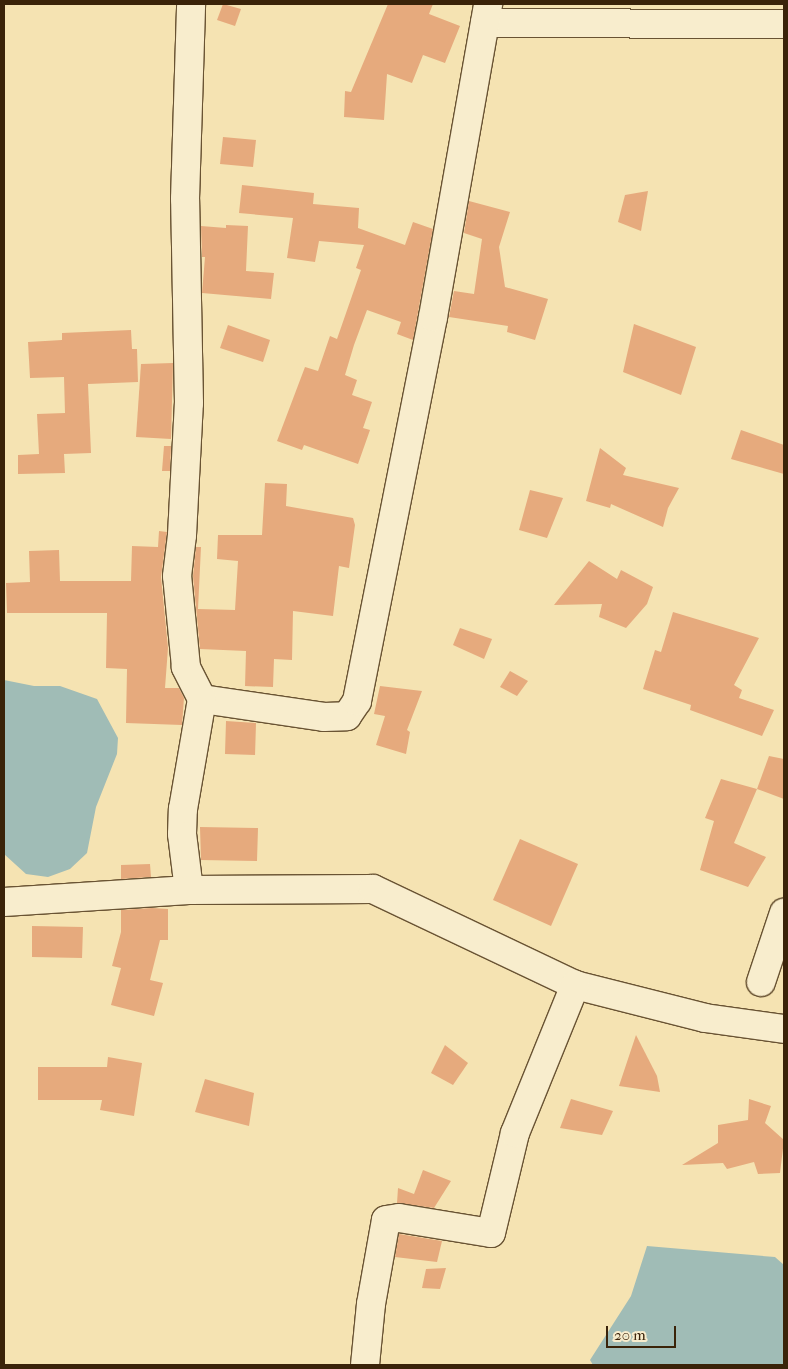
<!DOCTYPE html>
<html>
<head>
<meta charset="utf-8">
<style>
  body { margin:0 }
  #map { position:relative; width:788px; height:1369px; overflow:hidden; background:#f5e3b2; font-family:"IM FELL French Canon",serif }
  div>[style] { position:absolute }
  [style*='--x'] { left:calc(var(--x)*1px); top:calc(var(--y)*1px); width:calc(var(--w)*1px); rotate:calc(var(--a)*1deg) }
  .water>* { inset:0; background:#a0bcb6 }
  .building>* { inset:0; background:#e6aa7d }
  .roads { filter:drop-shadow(1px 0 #695333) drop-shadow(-1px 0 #695333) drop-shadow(0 1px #695333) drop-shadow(0 -1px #695333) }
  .street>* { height:28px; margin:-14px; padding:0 14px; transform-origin:14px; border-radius:14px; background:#f8edcd }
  span { translate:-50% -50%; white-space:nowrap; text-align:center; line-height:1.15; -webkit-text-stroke:5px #f8edcd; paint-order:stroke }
  .frame { position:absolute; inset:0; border:5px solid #3a2309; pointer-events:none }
  .scale { position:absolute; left:606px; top:1326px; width:70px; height:22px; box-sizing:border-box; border:2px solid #3a2309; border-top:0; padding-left:6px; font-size:15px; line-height:18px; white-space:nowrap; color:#3a2309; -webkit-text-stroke:4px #f8edcd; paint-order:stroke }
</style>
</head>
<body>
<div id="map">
  <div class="water">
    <div style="clip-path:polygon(4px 680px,34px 686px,60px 686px,97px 699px,118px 738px,117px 754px,96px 807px,87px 853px,70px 869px,48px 877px,26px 874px,4px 854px)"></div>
    <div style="clip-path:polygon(647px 1246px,775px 1257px,784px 1265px,784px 1365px,593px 1365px,590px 1360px,631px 1296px)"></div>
  </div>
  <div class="building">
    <div style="clip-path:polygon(223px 4px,241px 9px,235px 26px,217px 20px)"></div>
    <div style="clip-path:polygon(388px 4px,433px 4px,429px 14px,460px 26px,445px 63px,423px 55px,412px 83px,387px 74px,384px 120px,344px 117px,345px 91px,351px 92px)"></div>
    <div style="clip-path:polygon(223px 137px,256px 140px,253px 167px,220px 164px)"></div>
    <div style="clip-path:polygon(242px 185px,314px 193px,313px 204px,359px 208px,358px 228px,405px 245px,413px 222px,433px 229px,413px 340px,397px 334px,401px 322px,367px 310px,354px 345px,345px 375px,357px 380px,352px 395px,372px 402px,363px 428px,370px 430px,358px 464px,304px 445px,302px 450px,277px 441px,305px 367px,318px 371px,330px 336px,337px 339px,361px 270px,356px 268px,364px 245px,319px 241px,315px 262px,287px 258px,293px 218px,239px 213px)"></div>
    <div style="clip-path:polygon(648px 191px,641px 231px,618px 222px,625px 195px)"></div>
    <div style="clip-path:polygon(469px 201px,510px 212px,499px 247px,505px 287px,548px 299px,535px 340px,507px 332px,508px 326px,449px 317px,454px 291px,474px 294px,482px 239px,464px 233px)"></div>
    <div style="clip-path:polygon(226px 225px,248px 226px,246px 271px,274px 273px,271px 299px,202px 293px,205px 257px,202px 257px,201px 226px,226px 228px)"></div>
    <div style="clip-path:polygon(634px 324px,696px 347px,681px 395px,623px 372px)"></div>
    <div style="clip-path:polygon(228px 325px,270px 340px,263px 362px,220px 348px)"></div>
    <div style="clip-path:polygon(131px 330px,132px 349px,137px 349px,138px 382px,88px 384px,91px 453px,64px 454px,65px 473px,18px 474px,18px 455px,39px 454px,37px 414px,65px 413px,64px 377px,30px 378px,28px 342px,62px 340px,62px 333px)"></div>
    <div style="clip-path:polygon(173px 363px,171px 439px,136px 437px,141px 364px)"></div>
    <div style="clip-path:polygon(741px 430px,784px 445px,784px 474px,731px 459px)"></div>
    <div style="clip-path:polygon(164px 446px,171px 446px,170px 471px,162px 471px)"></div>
    <div style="clip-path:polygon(600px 448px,626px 468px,623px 475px,679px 488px,668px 508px,663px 527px,611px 504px,610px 508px,586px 501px)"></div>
    <div style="clip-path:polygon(265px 483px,287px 484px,286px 506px,353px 518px,355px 525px,349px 568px,339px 566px,333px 616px,293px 611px,292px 660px,274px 659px,273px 687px,245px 686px,246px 651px,200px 649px,193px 576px,196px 547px,201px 547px,198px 609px,235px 610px,238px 561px,217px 559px,218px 535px,262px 535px)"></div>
    <div style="clip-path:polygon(530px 490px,563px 498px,547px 538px,519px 530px)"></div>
    <div style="clip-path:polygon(159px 531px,167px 532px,161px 577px,168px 648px,165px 688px,179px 688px,184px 698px,182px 725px,126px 723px,127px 669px,106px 668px,107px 613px,7px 613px,6px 583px,30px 582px,29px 551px,59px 550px,60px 581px,131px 581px,132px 546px,158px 547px)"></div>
    <div style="clip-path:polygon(589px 561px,617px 579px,621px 570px,653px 587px,647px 604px,626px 628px,599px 617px,602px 604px,554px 605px)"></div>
    <div style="clip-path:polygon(673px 612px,759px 638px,734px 685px,742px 690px,739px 698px,774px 710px,762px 736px,690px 710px,691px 705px,643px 689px,655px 650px,661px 652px)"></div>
    <div style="clip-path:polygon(460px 628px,492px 639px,484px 659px,453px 645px)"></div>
    <div style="clip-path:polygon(510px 671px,528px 681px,517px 696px,500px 687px)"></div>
    <div style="clip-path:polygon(380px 686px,422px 691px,407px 730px,410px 732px,406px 754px,376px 745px,385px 716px,374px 714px)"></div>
    <div style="clip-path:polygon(226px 721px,256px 723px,255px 755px,225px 754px)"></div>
    <div style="clip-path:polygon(769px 756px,784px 759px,784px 799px,757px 789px)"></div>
    <div style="clip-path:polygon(721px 779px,757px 789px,734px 843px,766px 857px,748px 887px,700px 870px,714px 821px,705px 818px)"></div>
    <div style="clip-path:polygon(200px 827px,258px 828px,257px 861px,201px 860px)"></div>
    <div style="clip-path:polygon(520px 839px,578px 864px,551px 926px,493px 900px)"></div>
    <div style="clip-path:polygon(150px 864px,151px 877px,121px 879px,121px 865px)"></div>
    <div style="clip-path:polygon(152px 908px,168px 909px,168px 940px,160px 940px,150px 980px,163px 983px,154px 1016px,111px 1005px,121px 968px,112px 966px,121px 932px,121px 910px)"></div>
    <div style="clip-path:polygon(32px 926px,83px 927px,82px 958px,32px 957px)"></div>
    <div style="clip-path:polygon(636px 1035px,657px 1076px,660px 1092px,619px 1086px)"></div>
    <div style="clip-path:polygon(445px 1045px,468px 1063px,453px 1085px,431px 1073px)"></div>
    <div style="clip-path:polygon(108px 1057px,142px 1063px,134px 1116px,100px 1110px,102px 1100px,38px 1100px,38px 1067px,107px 1067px)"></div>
    <div style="clip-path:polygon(205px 1079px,254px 1093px,249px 1126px,195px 1112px)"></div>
    <div style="clip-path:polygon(571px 1099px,613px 1111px,602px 1135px,560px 1128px)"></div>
    <div style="clip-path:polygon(749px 1099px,771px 1106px,765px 1123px,784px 1140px,780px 1173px,758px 1174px,754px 1162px,727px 1169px,723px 1163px,682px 1165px,718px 1143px,718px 1125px,748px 1120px)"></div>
    <div style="clip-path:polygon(423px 1170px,451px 1181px,434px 1208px,397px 1203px,398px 1188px,414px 1194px)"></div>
    <div style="clip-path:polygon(399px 1234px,442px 1241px,437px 1262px,395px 1257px)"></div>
    <div style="clip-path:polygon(446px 1268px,440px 1289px,422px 1288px,426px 1269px)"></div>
  </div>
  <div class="roads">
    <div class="street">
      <div style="--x:485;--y:23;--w:299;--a:0.2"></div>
      <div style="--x:202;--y:699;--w:123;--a:8.4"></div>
      <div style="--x:324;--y:717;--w:23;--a:-2"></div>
      <div style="--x:347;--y:716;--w:18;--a:-56"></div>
      <div style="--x:357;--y:701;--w:391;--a:-78.8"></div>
      <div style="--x:433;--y:317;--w:318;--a:-80"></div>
      <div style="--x:189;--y:890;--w:56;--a:-97.1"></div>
      <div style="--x:182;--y:834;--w:25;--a:-88"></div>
      <div style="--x:183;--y:809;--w:112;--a:-80.2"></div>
      <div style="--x:202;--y:699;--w:36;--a:-117"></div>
      <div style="--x:186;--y:667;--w:91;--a:-95.6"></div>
      <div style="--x:177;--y:576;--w:41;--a:-83"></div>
      <div style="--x:182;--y:535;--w:132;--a:-87"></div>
      <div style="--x:189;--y:403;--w:204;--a:-91.1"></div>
      <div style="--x:185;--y:199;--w:195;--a:-88.2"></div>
      <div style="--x:4;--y:902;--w:185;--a:-3.7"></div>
      <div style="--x:189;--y:890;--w:184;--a:-0.3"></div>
      <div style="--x:373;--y:889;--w:224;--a:25.4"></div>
      <div style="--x:575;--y:985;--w:134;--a:14.2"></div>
      <div style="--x:705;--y:1018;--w:80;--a:7.9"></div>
      <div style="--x:761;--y:982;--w:73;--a:-71.6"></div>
      <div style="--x:365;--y:1365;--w:61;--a:-84.4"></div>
      <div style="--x:371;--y:1304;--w:85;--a:-79.9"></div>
      <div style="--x:386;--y:1220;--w:13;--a:-9"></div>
      <div style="--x:399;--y:1218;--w:93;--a:9.3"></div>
      <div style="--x:491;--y:1233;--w:103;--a:-76.5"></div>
      <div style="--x:515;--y:1133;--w:160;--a:-67.9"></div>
    </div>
  </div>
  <div class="frame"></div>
  <div class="scale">20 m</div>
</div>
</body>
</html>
